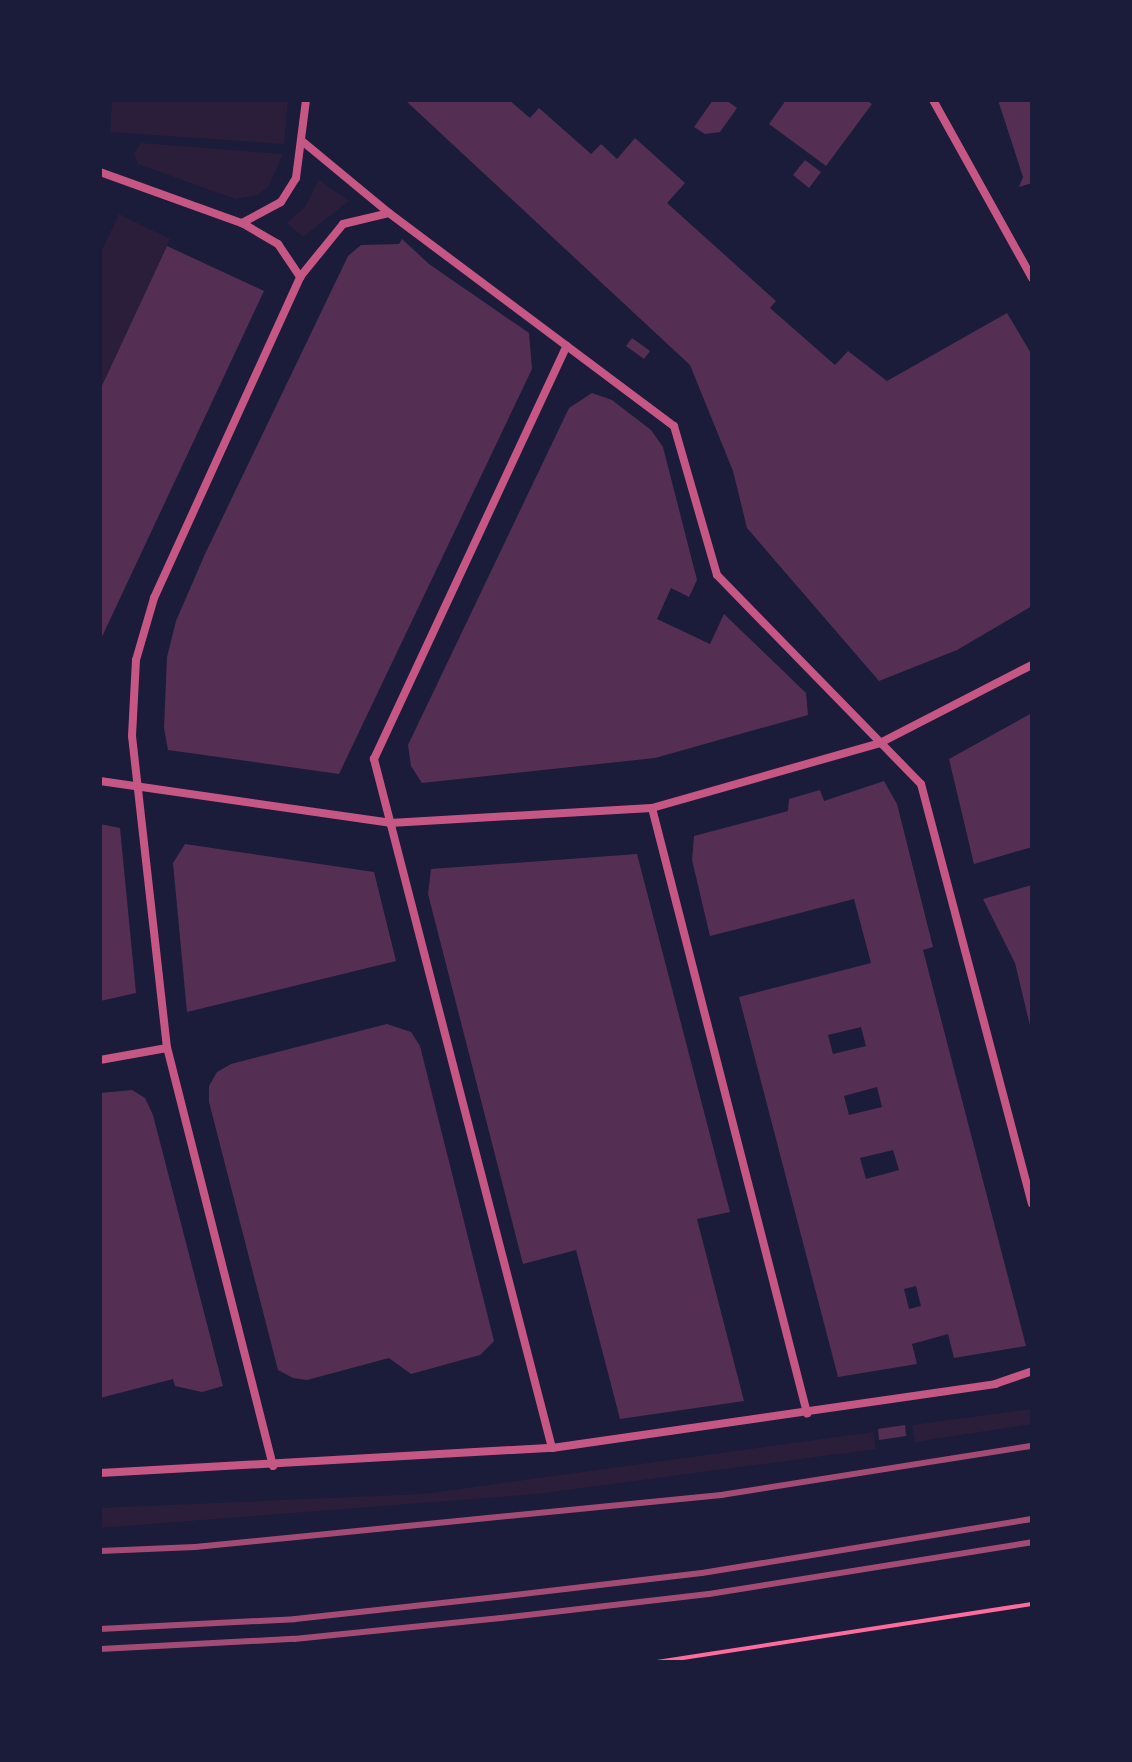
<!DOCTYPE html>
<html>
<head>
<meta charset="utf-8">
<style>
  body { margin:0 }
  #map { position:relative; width:1132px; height:1762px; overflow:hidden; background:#1b1b3a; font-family:"Work Sans",sans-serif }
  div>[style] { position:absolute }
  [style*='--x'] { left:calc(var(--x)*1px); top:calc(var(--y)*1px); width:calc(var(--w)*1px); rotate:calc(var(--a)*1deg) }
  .green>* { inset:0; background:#2a1e3b }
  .building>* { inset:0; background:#542f53 }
  .path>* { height:4px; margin:-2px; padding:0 2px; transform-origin:2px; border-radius:2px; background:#ff6b9d }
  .minor>* { height:8px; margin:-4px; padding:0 4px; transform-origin:4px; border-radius:4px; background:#c65784 }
  .rail>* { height:6px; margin:-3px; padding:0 3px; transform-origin:3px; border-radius:3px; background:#a44b75 }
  span { translate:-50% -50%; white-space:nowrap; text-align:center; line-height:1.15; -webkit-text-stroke:6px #1b1b3a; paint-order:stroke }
  .frame { position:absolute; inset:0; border:102px solid #1b1b3a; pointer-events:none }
</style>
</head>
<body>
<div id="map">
  <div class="green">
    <div style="clip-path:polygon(112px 100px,288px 100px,284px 144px,110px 132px)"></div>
    <div style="clip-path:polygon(141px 143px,283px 154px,269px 186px,257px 195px,235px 199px,138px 164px,134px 154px)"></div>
    <div style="clip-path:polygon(319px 180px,349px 201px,303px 237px,287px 223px,305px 207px)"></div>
    <div style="clip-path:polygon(119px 214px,170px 239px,100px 390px,100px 254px)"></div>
    <div style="clip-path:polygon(1032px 1409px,1032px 1424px,915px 1442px,912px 1425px)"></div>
    <div style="clip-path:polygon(873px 1432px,876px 1449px,537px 1494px,100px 1528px,100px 1508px,423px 1494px)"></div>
  </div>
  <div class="building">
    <div style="clip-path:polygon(405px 100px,509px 100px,530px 118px,539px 108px,591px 154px,601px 144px,617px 159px,635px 138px,685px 183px,667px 203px,776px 301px,770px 308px,835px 365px,848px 351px,887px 381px,1007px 313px,1032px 355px,1032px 606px,957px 650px,879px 681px,747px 528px,733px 471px,690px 365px)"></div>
    <div style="clip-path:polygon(713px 100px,726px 100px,737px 108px,720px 132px,705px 134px,694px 127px)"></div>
    <div style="clip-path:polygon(786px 100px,866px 100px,872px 104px,826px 166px,769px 124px)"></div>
    <div style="clip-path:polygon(998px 100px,1032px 100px,1032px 183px,1019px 187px,1023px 177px)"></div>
    <div style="clip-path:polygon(805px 160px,821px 172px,809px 188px,793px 175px)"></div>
    <div style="clip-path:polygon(402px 239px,429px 264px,529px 333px,532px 369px,339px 774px,168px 750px,164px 728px,167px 657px,176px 621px,205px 554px,348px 256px,361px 245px,399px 244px)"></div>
    <div style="clip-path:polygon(167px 246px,264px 291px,100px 641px,100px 390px)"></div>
    <div style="clip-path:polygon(632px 338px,650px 351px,644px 359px,626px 346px)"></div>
    <div style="clip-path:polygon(592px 393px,612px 400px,651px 430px,663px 447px,697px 580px,689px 597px,671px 588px,657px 619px,710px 644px,724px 614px,806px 693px,808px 715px,655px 758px,422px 783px,411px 766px,408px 745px,569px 408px)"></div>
    <div style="clip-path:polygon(1032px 713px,1032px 847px,974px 864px,949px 759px)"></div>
    <div style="clip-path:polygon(evenodd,884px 781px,897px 804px,933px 947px,923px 950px,1026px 1346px,954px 1358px,948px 1334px,912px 1344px,917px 1364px,838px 1377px,739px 997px,871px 963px,854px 899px,710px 936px,692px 860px,694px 836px,788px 811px,789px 799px,820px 790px,824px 801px,884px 781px,861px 1027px,866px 1046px,833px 1054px,828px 1035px,861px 1027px,884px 781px,877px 1087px,882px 1107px,849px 1115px,844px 1096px,877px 1087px,884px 781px,893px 1150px,899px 1170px,866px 1179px,860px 1158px,893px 1150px,884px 781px,916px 1286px,921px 1306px,909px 1309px,904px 1289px,916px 1286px)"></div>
    <div style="clip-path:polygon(100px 824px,120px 828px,136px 993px,100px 1001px)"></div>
    <div style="clip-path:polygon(185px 844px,374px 872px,396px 961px,187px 1012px,173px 863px)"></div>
    <div style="clip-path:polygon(637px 854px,730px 1212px,697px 1219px,744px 1401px,620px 1419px,576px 1250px,523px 1264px,428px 894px,431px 869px)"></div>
    <div style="clip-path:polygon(1032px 885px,1032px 1030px,1031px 1030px,1015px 963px,983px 899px)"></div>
    <div style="clip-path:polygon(387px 1024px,411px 1032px,420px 1046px,494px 1341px,480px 1355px,411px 1374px,389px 1358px,307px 1380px,293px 1378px,278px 1370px,209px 1102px,209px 1086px,217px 1072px,231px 1064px)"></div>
    <div style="clip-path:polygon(132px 1090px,145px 1098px,153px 1115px,223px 1386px,202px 1392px,175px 1386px,173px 1379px,100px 1398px,100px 1093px)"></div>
    <div style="clip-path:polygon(905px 1425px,906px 1436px,879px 1440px,878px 1429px)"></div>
  </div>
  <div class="path">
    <div style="--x:657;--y:1662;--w:379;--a:-8.8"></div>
  </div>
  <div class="minor">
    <div style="--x:933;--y:100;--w:204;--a:60.9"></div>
    <div style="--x:302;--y:141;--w:113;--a:39.6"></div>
    <div style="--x:100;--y:172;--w:151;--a:19.8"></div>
    <div style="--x:242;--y:223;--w:42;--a:30.3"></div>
    <div style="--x:278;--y:244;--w:40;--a:56"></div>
    <div style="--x:242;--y:223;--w:44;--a:-28.3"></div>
    <div style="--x:281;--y:202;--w:28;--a:-58"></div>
    <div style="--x:296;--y:178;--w:79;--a:-82.7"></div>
    <div style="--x:100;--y:781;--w:293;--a:8.2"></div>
    <div style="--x:390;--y:823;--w:262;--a:-3.3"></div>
    <div style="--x:652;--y:808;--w:237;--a:-15.9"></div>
    <div style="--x:880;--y:743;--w:171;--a:-27.2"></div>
    <div style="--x:652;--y:808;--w:625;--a:75.63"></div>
    <div style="--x:100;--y:1060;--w:68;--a:-10.2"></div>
    <div style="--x:552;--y:1448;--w:712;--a:-104.49"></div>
    <div style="--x:374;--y:759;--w:456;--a:-65"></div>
    <div style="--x:273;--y:1466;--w:431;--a:-104.2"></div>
    <div style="--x:167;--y:1048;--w:314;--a:-96.4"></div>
    <div style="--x:132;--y:736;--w:76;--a:-87"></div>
    <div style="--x:136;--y:660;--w:65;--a:-73.8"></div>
    <div style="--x:154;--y:598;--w:353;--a:-65.5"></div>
    <div style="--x:300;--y:277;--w:68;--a:-50.9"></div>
    <div style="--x:343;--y:224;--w:47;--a:-13.4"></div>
    <div style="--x:389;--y:213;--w:356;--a:36.8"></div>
    <div style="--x:674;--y:426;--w:155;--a:73.9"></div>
    <div style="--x:717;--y:575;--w:292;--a:45.7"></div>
    <div style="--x:921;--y:784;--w:434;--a:75.2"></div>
    <div style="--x:100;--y:1473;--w:453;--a:-3.2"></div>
    <div style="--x:552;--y:1448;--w:448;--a:-8.2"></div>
    <div style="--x:995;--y:1384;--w:39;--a:-19"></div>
  </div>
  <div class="rail">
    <div style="--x:100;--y:1551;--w:95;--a:-2.4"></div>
    <div style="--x:195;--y:1547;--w:529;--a:-5.65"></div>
    <div style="--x:721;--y:1495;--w:315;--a:-9"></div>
    <div style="--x:100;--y:1629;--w:195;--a:-2.9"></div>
    <div style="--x:295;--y:1619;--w:203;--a:-6.2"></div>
    <div style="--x:497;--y:1597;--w:206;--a:-6.7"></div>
    <div style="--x:702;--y:1573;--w:334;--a:-9.3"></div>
    <div style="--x:100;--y:1649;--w:194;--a:-3"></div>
    <div style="--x:294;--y:1639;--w:208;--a:-5.8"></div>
    <div style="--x:501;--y:1618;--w:209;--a:-6.6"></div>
    <div style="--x:709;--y:1594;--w:327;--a:-9.1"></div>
  </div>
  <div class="frame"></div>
</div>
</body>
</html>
